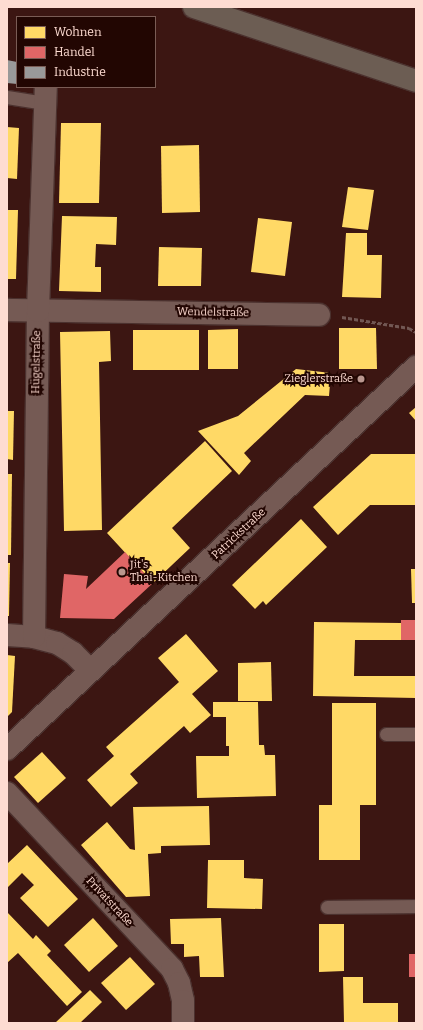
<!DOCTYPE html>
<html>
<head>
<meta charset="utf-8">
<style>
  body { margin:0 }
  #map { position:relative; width:423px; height:1030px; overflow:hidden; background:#3c1612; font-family:Bitter,serif }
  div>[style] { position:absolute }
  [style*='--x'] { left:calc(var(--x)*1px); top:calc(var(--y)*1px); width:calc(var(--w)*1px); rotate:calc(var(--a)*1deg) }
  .homes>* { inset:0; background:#ffd966 }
  .shops>* { inset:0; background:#e06666 }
  .industry>* { inset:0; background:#999 }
  .path>* { height:2.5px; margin-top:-1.25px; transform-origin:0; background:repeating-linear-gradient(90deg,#725753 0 4px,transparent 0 6px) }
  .roads { filter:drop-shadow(1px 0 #4b312e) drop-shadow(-1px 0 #4b312e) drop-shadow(0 1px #4b312e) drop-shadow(0 -1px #4b312e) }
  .lane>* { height:13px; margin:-6.5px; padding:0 6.5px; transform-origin:6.5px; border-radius:6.5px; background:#755a54 }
  .street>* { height:22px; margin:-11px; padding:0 11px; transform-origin:11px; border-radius:11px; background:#755a54 }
  .secondary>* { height:22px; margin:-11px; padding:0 11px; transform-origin:11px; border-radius:11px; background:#755a54 }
  .primary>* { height:22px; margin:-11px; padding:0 11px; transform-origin:11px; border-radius:11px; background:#6c5d53 }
  .dots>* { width:11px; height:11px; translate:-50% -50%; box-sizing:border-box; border:2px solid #220602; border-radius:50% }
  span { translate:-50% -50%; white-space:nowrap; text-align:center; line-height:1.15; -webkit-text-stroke:4px #220602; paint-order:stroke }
  .street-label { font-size:11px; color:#fedcd2 }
  .poi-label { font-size:11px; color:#fedcd2 }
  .right { translate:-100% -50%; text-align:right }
  .left { translate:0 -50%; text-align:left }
  .frame { position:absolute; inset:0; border:8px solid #fedcd2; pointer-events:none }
  .legend { position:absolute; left:16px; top:16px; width:140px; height:72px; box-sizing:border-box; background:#220602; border:1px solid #7a5c55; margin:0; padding:5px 7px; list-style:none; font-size:12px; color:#fedcd2 }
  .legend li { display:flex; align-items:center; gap:8px; height:20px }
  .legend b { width:20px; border:1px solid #7a5c55 }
</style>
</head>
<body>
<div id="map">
  <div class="homes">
    <div style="clip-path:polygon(61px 123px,101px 123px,99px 203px,59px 203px)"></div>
    <div style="clip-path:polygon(7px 127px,19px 128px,17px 179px,7px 178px)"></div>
    <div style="clip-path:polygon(199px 145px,200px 212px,162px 213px,161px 146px)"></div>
    <div style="clip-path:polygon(348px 187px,374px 190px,368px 230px,342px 227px)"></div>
    <div style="clip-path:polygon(7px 210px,18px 210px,16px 279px,7px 279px)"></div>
    <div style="clip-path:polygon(62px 216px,117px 217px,116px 245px,96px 244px,95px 267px,101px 267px,101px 292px,59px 291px)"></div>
    <div style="clip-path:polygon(258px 218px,292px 222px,285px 276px,251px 272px)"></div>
    <div style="clip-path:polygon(346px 233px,367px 233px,367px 255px,382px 255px,381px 298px,342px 297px)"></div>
    <div style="clip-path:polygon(159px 247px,202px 248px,201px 286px,158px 286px)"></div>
    <div style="clip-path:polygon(339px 328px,376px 328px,377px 369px,339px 369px)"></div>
    <div style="clip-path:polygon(238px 329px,238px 369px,208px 369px,208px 330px)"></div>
    <div style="clip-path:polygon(133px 330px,199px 330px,199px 370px,133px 370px)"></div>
    <div style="clip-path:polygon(110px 331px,111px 361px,99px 362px,102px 530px,64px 531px,60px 332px)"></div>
    <div style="clip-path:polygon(296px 369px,331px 373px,329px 396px,305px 395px,244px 453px,251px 461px,239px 475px,198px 431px,238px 416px)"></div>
    <div style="clip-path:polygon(416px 407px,416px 421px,409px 413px)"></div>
    <div style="clip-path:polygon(7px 411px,14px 411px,13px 460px,7px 459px)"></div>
    <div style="clip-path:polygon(205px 441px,232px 471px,172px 528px,190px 548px,153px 583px,107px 533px)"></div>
    <div style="clip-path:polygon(371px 454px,416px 454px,416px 505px,370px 505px,338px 535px,313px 507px)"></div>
    <div style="clip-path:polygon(7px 474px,12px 474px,11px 555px,7px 555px)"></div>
    <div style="clip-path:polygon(301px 519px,327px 547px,266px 605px,263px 601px,255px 609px,232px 585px)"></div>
    <div style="clip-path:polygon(7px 563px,10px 563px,9px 616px,7px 616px)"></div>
    <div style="clip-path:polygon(411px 569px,416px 569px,416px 603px,412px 603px)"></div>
    <div style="clip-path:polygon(314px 622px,401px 623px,401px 640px,355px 640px,354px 676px,416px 676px,416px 698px,313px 696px)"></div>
    <div style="clip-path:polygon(186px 634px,218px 671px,192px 694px,211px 715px,190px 733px,184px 726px,130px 774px,138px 783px,111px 807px,87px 780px,114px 756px,106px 747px,179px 682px,158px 658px)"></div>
    <div style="clip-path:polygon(7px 655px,15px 656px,12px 712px,7px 717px)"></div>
    <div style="clip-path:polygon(271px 662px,272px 701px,238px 701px,238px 663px)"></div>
    <div style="clip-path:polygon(213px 702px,258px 702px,259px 745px,264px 745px,265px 755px,275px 755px,276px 796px,197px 798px,196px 756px,229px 756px,229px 746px,226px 746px,226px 717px,213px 717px)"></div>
    <div style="clip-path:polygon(332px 703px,376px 703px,376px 805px,360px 805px,360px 860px,319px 860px,319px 805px,332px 805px)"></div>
    <div style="clip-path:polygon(42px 752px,66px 778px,38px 803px,14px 777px)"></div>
    <div style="clip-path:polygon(209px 806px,210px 845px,161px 846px,161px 853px,148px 854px,150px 896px,126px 897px,81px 845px,107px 822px,130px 849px,135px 850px,133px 807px)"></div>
    <div style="clip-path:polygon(27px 845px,78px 899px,48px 927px,20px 898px,34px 885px,22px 873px,7px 888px,7px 864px)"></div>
    <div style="clip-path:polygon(208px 860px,244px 860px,244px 878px,263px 879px,262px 909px,207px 908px)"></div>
    <div style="clip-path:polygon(7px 912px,33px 939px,36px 935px,51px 951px,47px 955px,82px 992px,67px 1006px,18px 953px,7px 963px)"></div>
    <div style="clip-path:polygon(93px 918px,118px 946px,89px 972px,64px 945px)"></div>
    <div style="clip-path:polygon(221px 918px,224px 977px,200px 977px,199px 956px,184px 957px,184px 944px,171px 944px,170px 919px)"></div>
    <div style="clip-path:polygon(319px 924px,344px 924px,344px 971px,319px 972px)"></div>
    <div style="clip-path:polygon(130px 957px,155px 984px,126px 1010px,101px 983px)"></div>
    <div style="clip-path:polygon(343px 977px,363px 977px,363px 1003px,398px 1003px,398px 1023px,344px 1023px)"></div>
    <div style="clip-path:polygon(90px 990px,102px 1002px,80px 1023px,55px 1023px)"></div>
  </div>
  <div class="shops">
    <div style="clip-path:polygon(125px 552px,153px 583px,114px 619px,60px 618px,64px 574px,88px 576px,86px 589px)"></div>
    <div style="clip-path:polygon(401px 620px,416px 620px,416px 640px,401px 640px)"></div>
    <div style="clip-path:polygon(409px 954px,416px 954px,416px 977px,409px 977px)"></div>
  </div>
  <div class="industry">
    <div style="clip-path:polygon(7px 60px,17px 62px,17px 84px,7px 83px)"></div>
  </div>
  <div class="path">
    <div style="--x:342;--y:317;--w:68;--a:9.3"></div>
    <div style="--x:409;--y:328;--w:8;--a:30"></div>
  </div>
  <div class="roads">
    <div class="lane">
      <div style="--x:7;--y:97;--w:38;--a:9"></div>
      <div style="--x:386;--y:734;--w:30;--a:0"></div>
      <div style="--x:327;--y:907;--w:89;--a:-0.6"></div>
    </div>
    <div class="street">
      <div style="--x:7;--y:310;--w:312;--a:0.9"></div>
      <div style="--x:7;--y:635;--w:27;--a:4"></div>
      <div style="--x:34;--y:637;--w:24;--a:15"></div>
      <div style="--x:57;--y:643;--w:19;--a:32"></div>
      <div style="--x:73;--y:653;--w:25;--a:45"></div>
      <div style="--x:34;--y:637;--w:326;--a:-89.3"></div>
      <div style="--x:38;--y:311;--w:224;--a:-88"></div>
      <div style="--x:7;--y:793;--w:241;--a:46.8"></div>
      <div style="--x:172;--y:969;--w:16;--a:63"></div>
      <div style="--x:179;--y:983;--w:18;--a:77"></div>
      <div style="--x:183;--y:1001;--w:22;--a:90"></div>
    </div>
    <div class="secondary">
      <div style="--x:7;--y:749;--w:560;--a:-43.05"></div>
    </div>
    <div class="primary">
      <div style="--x:194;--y:7;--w:234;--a:18.4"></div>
    </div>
  </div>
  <div class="dots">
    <div style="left:361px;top:379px;background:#ba978f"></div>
    <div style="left:122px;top:572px;background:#ba978f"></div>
  </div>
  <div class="street-label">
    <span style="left:213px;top:313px;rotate:1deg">Wendelstraße</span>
    <span style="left:37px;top:362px;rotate:-89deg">Hügelstraße</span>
    <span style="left:239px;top:534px;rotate:-43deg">Patrickstraße</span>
    <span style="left:109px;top:902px;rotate:47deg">Privatstraße</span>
  </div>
  <div class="poi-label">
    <span class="right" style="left:353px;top:379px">Zieglerstraße</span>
    <span class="left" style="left:130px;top:572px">Jit's<br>Thai-Kitchen</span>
  </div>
  <div class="frame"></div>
  <ul class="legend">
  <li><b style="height:11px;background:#ffd966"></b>Wohnen</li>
  <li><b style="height:11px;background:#e06666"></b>Handel</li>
  <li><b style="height:11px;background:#999"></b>Industrie</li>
  </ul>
</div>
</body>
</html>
